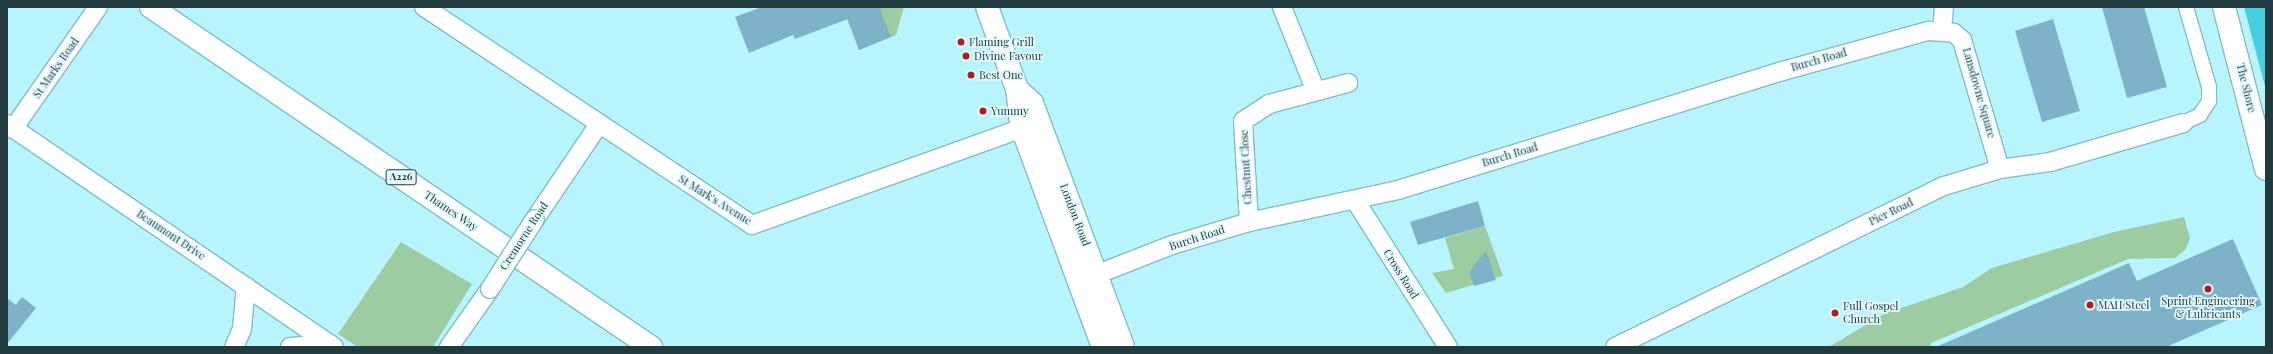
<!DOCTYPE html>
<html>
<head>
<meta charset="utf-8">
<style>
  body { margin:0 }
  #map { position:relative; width:2273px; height:354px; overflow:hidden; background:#b7f5fe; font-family:"Playfair Display",serif }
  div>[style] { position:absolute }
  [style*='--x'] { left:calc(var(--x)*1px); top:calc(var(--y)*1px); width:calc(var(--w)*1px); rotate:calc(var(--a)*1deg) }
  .green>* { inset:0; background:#9dcca1 }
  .water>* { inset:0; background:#44d0e2 }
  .building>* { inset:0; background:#7eb2c9 }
  .roads { filter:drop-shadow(1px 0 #80bdc6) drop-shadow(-1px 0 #80bdc6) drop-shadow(0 1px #80bdc6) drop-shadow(0 -1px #80bdc6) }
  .pedestrian>* { height:14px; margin:-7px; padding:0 7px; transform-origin:7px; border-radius:7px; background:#fff }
  .minor>* { height:18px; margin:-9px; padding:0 9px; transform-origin:9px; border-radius:9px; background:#fff }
  .tertiary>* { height:22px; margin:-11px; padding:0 11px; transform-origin:11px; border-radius:11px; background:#fff }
  .secondary>* { height:22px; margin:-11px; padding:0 11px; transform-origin:11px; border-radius:11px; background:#fff }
  .primary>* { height:22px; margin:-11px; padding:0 11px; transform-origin:11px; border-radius:11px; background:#fff }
  .bridges { filter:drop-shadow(1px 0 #80bdc6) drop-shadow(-1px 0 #80bdc6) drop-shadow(0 1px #80bdc6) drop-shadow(0 -1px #80bdc6) }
  .minor-bridge>* { height:18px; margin:-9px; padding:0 9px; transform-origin:9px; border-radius:9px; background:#fff }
  .dots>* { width:11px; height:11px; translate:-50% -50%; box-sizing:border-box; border:2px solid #e3fbfe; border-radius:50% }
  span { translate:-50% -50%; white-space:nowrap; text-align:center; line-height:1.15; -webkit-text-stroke:3.5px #e3fbfe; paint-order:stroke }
  .shield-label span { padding:1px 3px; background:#e3fbfe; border:1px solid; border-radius:3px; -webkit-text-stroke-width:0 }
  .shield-label { font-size:10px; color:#213a3e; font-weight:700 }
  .poi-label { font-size:11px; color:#213a3e }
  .left { translate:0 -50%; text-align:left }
  .street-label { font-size:11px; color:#213a3e }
  .frame { position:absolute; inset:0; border:8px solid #213a3e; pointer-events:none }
</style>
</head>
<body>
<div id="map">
  <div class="green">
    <div style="clip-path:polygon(842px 7px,904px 7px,896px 35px,859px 50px)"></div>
    <div style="clip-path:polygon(2184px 217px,2190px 238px,2186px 249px,2175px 258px,2128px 259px,1931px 343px,1930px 347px,1829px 347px,1884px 314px,1963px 287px,1992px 268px,2114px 232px)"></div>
    <div style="clip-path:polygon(1485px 226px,1503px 276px,1446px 293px,1432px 273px,1454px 269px,1445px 238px)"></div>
    <div style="clip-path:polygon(401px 242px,472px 284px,433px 347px,358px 347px,338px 334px)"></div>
  </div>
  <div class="water">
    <div style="clip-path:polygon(2244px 7px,2266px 7px,2266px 90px)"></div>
  </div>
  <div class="building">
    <div style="clip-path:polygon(762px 7px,879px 7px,891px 37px,859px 50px,848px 19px,795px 39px,793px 35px,749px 53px,735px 17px)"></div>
    <div style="clip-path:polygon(2102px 7px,2144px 7px,2167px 87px,2127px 98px)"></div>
    <div style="clip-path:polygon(2053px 19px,2080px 111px,2042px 122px,2015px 31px)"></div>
    <div style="clip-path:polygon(1478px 201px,1485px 226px,1418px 245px,1410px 222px)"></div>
    <div style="clip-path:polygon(2233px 239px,2262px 305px,2166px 347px,1936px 347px,2129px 263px,2137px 281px)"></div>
    <div style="clip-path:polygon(1486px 251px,1496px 280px,1474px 286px,1469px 272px)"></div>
    <div style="clip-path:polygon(22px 297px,36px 308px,7px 344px,7px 298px,16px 305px)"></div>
  </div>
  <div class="roads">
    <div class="pedestrian">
      <div style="--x:2183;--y:123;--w:19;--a:-25"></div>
      <div style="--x:2200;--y:115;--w:17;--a:-57"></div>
      <div style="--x:2209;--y:101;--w:14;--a:-90"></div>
      <div style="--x:2209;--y:87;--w:83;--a:-106"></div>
    </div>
    <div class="minor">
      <div style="--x:424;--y:7;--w:394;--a:33.6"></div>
      <div style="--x:752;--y:225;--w:300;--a:-19.7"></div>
      <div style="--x:1282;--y:7;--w:88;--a:68.1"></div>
      <div style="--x:1942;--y:30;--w:23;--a:-85"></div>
      <div style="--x:7;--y:124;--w:396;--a:34.3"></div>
      <div style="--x:13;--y:129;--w:149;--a:-55.1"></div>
      <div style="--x:1355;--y:200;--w:174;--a:57.7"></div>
      <div style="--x:535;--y:219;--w:115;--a:-56"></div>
      <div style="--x:1249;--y:222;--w:101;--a:-93.4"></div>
      <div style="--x:1243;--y:121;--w:31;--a:-33"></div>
      <div style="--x:1269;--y:104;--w:82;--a:-14.9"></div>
      <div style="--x:1085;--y:279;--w:93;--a:-21.3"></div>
      <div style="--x:1172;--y:245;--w:80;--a:-16.6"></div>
      <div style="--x:1249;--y:222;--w:152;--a:-12.1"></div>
      <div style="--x:1398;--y:190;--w:399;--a:-17.2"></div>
      <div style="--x:1779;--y:72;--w:155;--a:-15.4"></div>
      <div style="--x:1928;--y:31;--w:26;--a:4"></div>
      <div style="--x:1954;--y:33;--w:11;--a:41"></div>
      <div style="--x:1962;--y:40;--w:134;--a:73.6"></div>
      <div style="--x:234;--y:347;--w:20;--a:-66"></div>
      <div style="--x:242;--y:329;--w:43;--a:-84.7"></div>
      <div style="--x:290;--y:347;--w:40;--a:-4.3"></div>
      <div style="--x:449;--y:347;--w:71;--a:-54.7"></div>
      <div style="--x:1615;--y:347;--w:366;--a:-26.1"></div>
      <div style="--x:1944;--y:186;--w:59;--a:-16.9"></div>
      <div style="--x:2000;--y:169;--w:50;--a:-8"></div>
      <div style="--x:2050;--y:162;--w:139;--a:-16.3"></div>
    </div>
    <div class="tertiary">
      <div style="--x:2224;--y:7;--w:167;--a:75.5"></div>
    </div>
    <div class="secondary">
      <div style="--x:987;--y:7;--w:87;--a:69.9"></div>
      <div style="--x:1017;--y:89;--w:39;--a:83"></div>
      <div style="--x:1022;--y:128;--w:233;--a:69.7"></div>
      <div style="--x:1019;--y:91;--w:18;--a:43"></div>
      <div style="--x:1032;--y:103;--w:260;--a:69.5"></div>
    </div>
    <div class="primary">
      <div style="--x:151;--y:7;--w:605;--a:34.22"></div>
    </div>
  </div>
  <div class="bridges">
    <div class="minor-bridge">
      <div style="--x:490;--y:289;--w:83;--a:-57.3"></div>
    </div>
  </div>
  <div class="dots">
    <div style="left:961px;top:42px;background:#ad1c1d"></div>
    <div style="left:966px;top:56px;background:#ad1c1d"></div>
    <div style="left:971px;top:75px;background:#ad1c1d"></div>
    <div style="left:983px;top:111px;background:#ad1c1d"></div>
    <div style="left:2208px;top:289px;background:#ad1c1d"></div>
    <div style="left:2090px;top:305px;background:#ad1c1d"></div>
    <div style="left:1835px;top:313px;background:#ad1c1d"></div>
  </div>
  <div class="shield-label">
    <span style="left:401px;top:177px">A226</span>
  </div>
  <div class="poi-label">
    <span class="left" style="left:969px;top:42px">Flaming Grill</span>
    <span class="left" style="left:974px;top:56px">Divine Favour</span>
    <span class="left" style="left:979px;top:75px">Best One</span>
    <span class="left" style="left:991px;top:111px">Yummy</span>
    <span style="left:2208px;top:308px">Sprint Engineering<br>&amp; Lubricants</span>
    <span class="left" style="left:2098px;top:305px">MAH Steel</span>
    <span class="left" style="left:1843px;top:313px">Full Gospel<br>Church</span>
  </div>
  <div class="street-label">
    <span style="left:1819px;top:60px;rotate:-16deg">Burch Road</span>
    <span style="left:56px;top:68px;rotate:-55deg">St Marks Road</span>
    <span style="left:2246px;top:88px;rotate:76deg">The Shore</span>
    <span style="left:1979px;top:93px;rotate:74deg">Lansdowne Square</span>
    <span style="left:1510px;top:155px;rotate:-17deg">Burch Road</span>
    <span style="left:1246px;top:167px;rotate:-93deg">Chestnut Close</span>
    <span style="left:715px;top:200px;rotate:32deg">St Mark's Avenue</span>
    <span style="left:451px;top:211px;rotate:34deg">Thames Way</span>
    <span style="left:1891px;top:212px;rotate:-26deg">Pier Road</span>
    <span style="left:1075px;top:215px;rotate:69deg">London Road</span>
    <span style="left:171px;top:235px;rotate:34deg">Beaumont Drive</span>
    <span style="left:524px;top:236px;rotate:-57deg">Cremorne Road</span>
    <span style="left:1197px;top:238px;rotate:-18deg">Burch Road</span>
    <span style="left:1401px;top:274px;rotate:58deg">Cross Road</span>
  </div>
  <div class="frame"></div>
</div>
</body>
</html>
